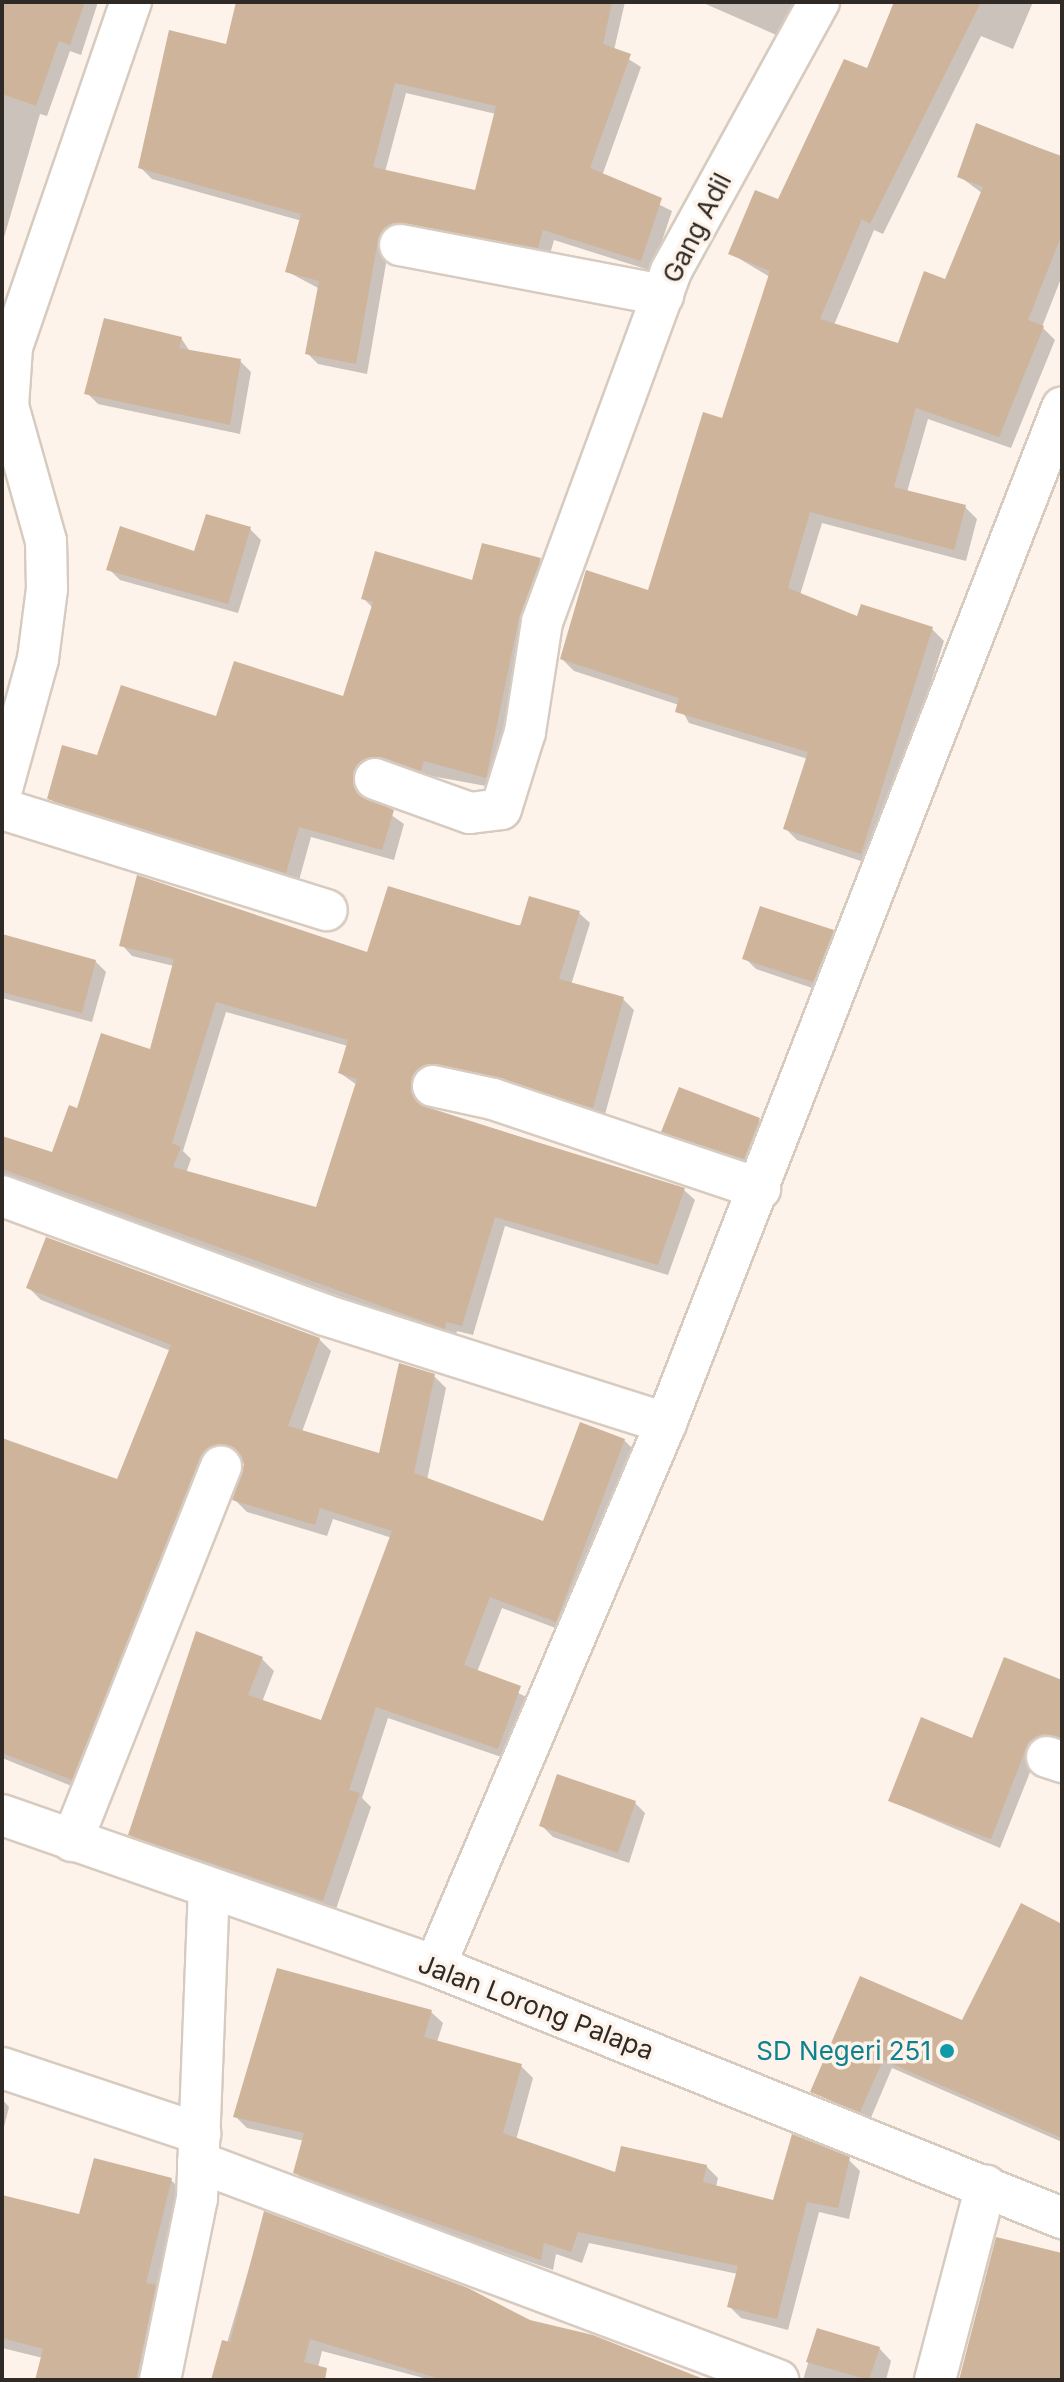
<!DOCTYPE html>
<html>
<head>
<meta charset="utf-8">
<style>
  body { margin:0 }
  #map { position:relative; width:1064px; height:2382px; overflow:hidden; background:#fdf3ea; font-family:Inter,sans-serif }
  div>[style] { position:absolute }
  [style*='--x'] { left:calc(var(--x)*1px); top:calc(var(--y)*1px); width:calc(var(--w)*1px); rotate:calc(var(--a)*1deg) }
  .shadow>* { inset:0; background:#0003 }
  .building>* { inset:0; background:#cfb49c }
  .roads { filter:drop-shadow(2px 0 #d7cbc0) drop-shadow(-2px 0 #d7cbc0) drop-shadow(0 2px #d7cbc0) drop-shadow(0 -2px #d7cbc0) }
  .street>* { height:40px; margin:-20px; padding:0 20px; transform-origin:20px; border-radius:20px; background:#fff }
  .dots>* { width:22px; height:22px; translate:-50% -50%; box-sizing:border-box; border:4px solid #fdf3ea; border-radius:50% }
  span { translate:-50% -50%; white-space:nowrap; text-align:center; line-height:1.15; -webkit-text-stroke:7px #fdf3ea; paint-order:stroke }
  .street-label { font-size:26px; color:#2f2a26 }
  .culture-label { font-size:26px; color:#0d838f }
  .right { translate:-100% -50%; text-align:right }
  .frame { position:absolute; inset:0; border:4px solid #2f2a26; pointer-events:none }
</style>
</head>
<body>
<div id="map">
  <div class="shadow">
    <div style="clip-path:polygon(2px 2px,98px 2px,81px 55px,70px 51px,47px 116px,40px 114px,3px 241px)"></div>
    <div style="clip-path:polygon(evenodd,238px 2px,625px 2px,614px 50px,641px 67px,602px 176px,672px 211px,652px 271px,554px 240px,549px 258px,388px 252px,367px 374px,318px 364px,307px 353px,320px 289px,288px 272px,302px 221px,152px 179px,140px 167px,227px 46px,238px 2px,406px 93px,496px 114px,476px 193px,385px 172px,406px 93px)"></div>
    <div style="clip-path:polygon(701px 2px,795px 2px,781px 37px)"></div>
    <div style="clip-path:polygon(897px 2px,1033px 2px,1013px 49px,981px 36px,883px 234px,874px 230px,834px 325px,900px 345px,946px 282px,982px 193px,959px 176px,977px 126px,1062px 156px,1062px 276px,1042px 327px,1055px 340px,1011px 448px,928px 419px,907px 492px,965px 507px,977px 519px,966px 561px,822px 523px,800px 595px,859px 619px,932px 629px,944px 641px,873px 865px,797px 840px,785px 828px,808px 759px,689px 723px,679px 705px,574px 671px,562px 659px,587px 573px,649px 593px,723px 420px,770px 277px,730px 253px,779px 202px,868px 71px)"></div>
    <div style="clip-path:polygon(181px 338px,191px 353px,240px 361px,251px 372px,240px 434px,98px 404px,87px 393px)"></div>
    <div style="clip-path:polygon(250px 529px,261px 540px,238px 613px,120px 580px,109px 569px,196px 553px)"></div>
    <div style="clip-path:polygon(540px 560px,551px 572px,497px 788px,382px 767px,363px 795px,404px 824px,394px 860px,311px 837px,298px 884px,61px 810px,50px 798px,99px 758px,218px 719px,344px 698px,373px 608px,363px 598px,474px 583px)"></div>
    <div style="clip-path:polygon(evenodd,579px 913px,590px 923px,571px 985px,623px 999px,634px 1010px,604px 1118px,426px 1082px,421px 1105px,684px 1190px,695px 1200px,668px 1275px,505px 1226px,473px 1335px,457px 1331px,455px 1338px,2px 1174px,2px 1137px,53px 1155px,78px 1110px,152px 1051px,174px 966px,132px 956px,122px 945px,369px 955px,579px 913px,226px 1012px,348px 1046px,340px 1073px,357px 1085px,317px 1209px,186px 1173px,191px 1159px,183px 1151px,226px 1012px)"></div>
    <div style="clip-path:polygon(832px 932px,843px 943px,824px 992px,756px 969px,745px 958px)"></div>
    <div style="clip-path:polygon(2px 936px,95px 961px,106px 972px,92px 1022px,2px 998px)"></div>
    <div style="clip-path:polygon(759px 1120px,770px 1131px,755px 1169px,675px 1142px,664px 1131px)"></div>
    <div style="clip-path:polygon(28px 1287px,319px 1339px,331px 1351px,302px 1432px,380px 1455px,434px 1376px,446px 1388px,427px 1480px,545px 1524px,624px 1440px,637px 1453px,569px 1633px,502px 1608px,477px 1672px,532px 1700px,510px 1760px,388px 1718px,362px 1798px,371px 1807px,335px 1912px,142px 1846px,130px 1834px,262px 1659px,274px 1671px,262px 1702px,322px 1722px,392px 1538px,333px 1519px,327px 1536px,247px 1512px,235px 1500px,246px 1464px,241px 1457px,230px 1456px,84px 1791px,2px 1758px,2px 1440px,118px 1481px,171px 1351px,41px 1300px)"></div>
    <div style="clip-path:polygon(1062px 1682px,1062px 1745px,1038px 1752px,1000px 1848px,890px 1801px)"></div>
    <div style="clip-path:polygon(634px 1802px,645px 1813px,629px 1863px,553px 1837px,542px 1826px)"></div>
    <div style="clip-path:polygon(1062px 1926px,1062px 2142px,892px 2068px,870px 2120px,813px 2092px,963px 2023px)"></div>
    <div style="clip-path:polygon(431px 2012px,443px 2023px,437px 2042px,521px 2066px,533px 2078px,516px 2140px,617px 2175px,706px 2166px,718px 2178px,716px 2187px,774px 2202px,848px 2159px,860px 2171px,849px 2219px,819px 2212px,788px 2330px,741px 2318px,729px 2306px,738px 2274px,589px 2243px,582px 2263px,556px 2254px,553px 2270px,308px 2185px,296px 2173px,304px 2141px,247px 2128px,236px 2117px)"></div>
    <div style="clip-path:polygon(2px 2099px,9px 2107px,2px 2135px)"></div>
    <div style="clip-path:polygon(171px 2180px,186px 2195px,152px 2380px,38px 2380px,43px 2358px,2px 2348px,2px 2197px,81px 2217px)"></div>
    <div style="clip-path:polygon(265px 2214px,529px 2322px,707px 2380px,431px 2380px,322px 2351px,315px 2380px,216px 2380px)"></div>
    <div style="clip-path:polygon(818px 2330px,879px 2348px,891px 2361px,886px 2380px,803px 2380px)"></div>
  </div>
  <div class="building">
    <div style="clip-path:polygon(2px 2px,85px 2px,70px 45px,59px 41px,36px 106px,2px 94px)"></div>
    <div style="clip-path:polygon(evenodd,236px 2px,612px 2px,603px 44px,631px 54px,590px 168px,662px 198px,641px 261px,543px 230px,538px 248px,393px 223px,378px 240px,356px 364px,305px 354px,319px 281px,285px 272px,301px 214px,138px 168px,169px 30px,226px 44px,236px 2px,395px 83px,496px 106px,475px 190px,373px 167px,395px 83px)"></div>
    <div style="clip-path:polygon(894px 2px,981px 2px,870px 224px,862px 219px,820px 319px,898px 343px,924px 271px,945px 279px,983px 187px,957px 177px,976px 123px,1062px 157px,1062px 234px,1028px 320px,1044px 326px,999px 437px,916px 408px,894px 487px,966px 505px,954px 550px,810px 512px,788px 588px,857px 616px,861px 604px,933px 627px,861px 854px,783px 829px,808px 752px,675px 712px,679px 698px,560px 659px,586px 570px,648px 590px,703px 412px,722px 418px,770px 271px,728px 254px,755px 190px,778px 199px,844px 59px,867px 68px)"></div>
    <div style="clip-path:polygon(104px 318px,182px 337px,179px 348px,241px 359px,230px 425px,84px 394px)"></div>
    <div style="clip-path:polygon(206px 514px,251px 527px,228px 604px,106px 570px,120px 526px,194px 551px)"></div>
    <div style="clip-path:polygon(482px 543px,541px 558px,519px 618px,486px 778px,424px 761px,421px 771px,382px 757px,361px 761px,353px 772px,357px 793px,394px 810px,382px 850px,299px 827px,286px 873px,47px 799px,62px 745px,97px 755px,121px 685px,216px 716px,234px 661px,343px 696px,373px 602px,361px 599px,375px 551px,472px 580px)"></div>
    <div style="clip-path:polygon(evenodd,137px 875px,367px 952px,388px 886px,520px 926px,529px 896px,580px 911px,559px 979px,624px 997px,593px 1108px,438px 1064px,417px 1070px,411px 1092px,428px 1108px,685px 1188px,658px 1265px,495px 1217px,462px 1326px,446px 1322px,445px 1329px,2px 1169px,2px 1136px,52px 1152px,69px 1105px,77px 1108px,101px 1033px,150px 1049px,174px 959px,119px 946px,137px 875px,216px 1002px,348px 1040px,338px 1073px,357px 1079px,316px 1207px,173px 1167px,181px 1147px,172px 1143px,216px 1002px)"></div>
    <div style="clip-path:polygon(760px 906px,834px 930px,813px 982px,742px 959px)"></div>
    <div style="clip-path:polygon(2px 934px,96px 960px,82px 1013px,2px 992px)"></div>
    <div style="clip-path:polygon(679px 1087px,760px 1118px,744px 1159px,661px 1132px)"></div>
    <div style="clip-path:polygon(46px 1237px,320px 1338px,288px 1426px,379px 1453px,399px 1363px,435px 1374px,414px 1473px,543px 1521px,580px 1422px,625px 1439px,556px 1622px,490px 1597px,464px 1665px,521px 1686px,498px 1749px,376px 1707px,349px 1790px,360px 1793px,323px 1901px,128px 1835px,196px 1631px,263px 1657px,248px 1695px,321px 1720px,392px 1531px,320px 1508px,315px 1525px,232px 1500px,244px 1464px,230px 1446px,217px 1444px,200px 1458px,72px 1780px,2px 1753px,2px 1438px,117px 1479px,171px 1345px,26px 1288px)"></div>
    <div style="clip-path:polygon(1004px 1657px,1062px 1680px,1062px 1738px,1043px 1734px,1028px 1743px,991px 1839px,888px 1801px,921px 1717px,972px 1738px)"></div>
    <div style="clip-path:polygon(557px 1774px,636px 1801px,618px 1853px,539px 1826px)"></div>
    <div style="clip-path:polygon(1021px 1903px,1062px 1924px,1062px 2138px,883px 2060px,860px 2112px,810px 2092px,860px 1976px,962px 2020px)"></div>
    <div style="clip-path:polygon(277px 1968px,432px 2010px,424px 2037px,522px 2064px,503px 2133px,615px 2172px,621px 2146px,707px 2165px,703px 2182px,773px 2200px,792px 2134px,850px 2157px,838px 2208px,807px 2202px,777px 2319px,727px 2307px,738px 2266px,578px 2232px,571px 2252px,544px 2243px,541px 2260px,293px 2173px,304px 2133px,233px 2117px)"></div>
    <div style="clip-path:polygon(94px 2158px,172px 2178px,146px 2283px,156px 2285px,136px 2380px,35px 2380px,43px 2349px,2px 2338px,2px 2195px,79px 2214px)"></div>
    <div style="clip-path:polygon(264px 2211px,468px 2288px,530px 2320px,593px 2335px,706px 2380px,443px 2380px,310px 2339px,304px 2362px,327px 2368px,325px 2380px,211px 2380px,222px 2340px,230px 2342px)"></div>
    <div style="clip-path:polygon(996px 2237px,1062px 2253px,1062px 2380px,959px 2380px)"></div>
    <div style="clip-path:polygon(817px 2328px,880px 2347px,869px 2380px,806px 2362px)"></div>
  </div>
  <div class="roads">
    <div class="street">
      <div style="--x:400;--y:245;--w:268;--a:10.8"></div>
      <div style="--x:375;--y:779;--w:101;--a:19.7"></div>
      <div style="--x:470;--y:813;--w:31;--a:-7"></div>
      <div style="--x:501;--y:809;--w:81;--a:-72.7"></div>
      <div style="--x:525;--y:732;--w:111;--a:-81.2"></div>
      <div style="--x:542;--y:622;--w:374;--a:-69.8"></div>
      <div style="--x:671;--y:271;--w:307;--a:-61.2"></div>
      <div style="--x:2;--y:789;--w:135;--a:-74.5"></div>
      <div style="--x:38;--y:659;--w:71;--a:-82.7"></div>
      <div style="--x:47;--y:589;--w:48;--a:-91.2"></div>
      <div style="--x:46;--y:541;--w:140;--a:-105.7"></div>
      <div style="--x:8;--y:406;--w:59;--a:-86.1"></div>
      <div style="--x:12;--y:347;--w:365;--a:-71"></div>
      <div style="--x:2;--y:809;--w:340;--a:17.3"></div>
      <div style="--x:433;--y:1086;--w:61;--a:12.2"></div>
      <div style="--x:493;--y:1099;--w:282;--a:18.6"></div>
      <div style="--x:2;--y:1196;--w:344;--a:20.2"></div>
      <div style="--x:325;--y:1315;--w:358;--a:17.6"></div>
      <div style="--x:1047;--y:1757;--w:16;--a:18"></div>
      <div style="--x:2;--y:1815;--w:459;--a:19.2"></div>
      <div style="--x:435;--y:1966;--w:676;--a:21.9"></div>
      <div style="--x:72;--y:1841;--w:403;--a:-68.3"></div>
      <div style="--x:435;--y:1966;--w:590;--a:-66.95"></div>
      <div style="--x:666;--y:1423;--w:1090;--a:-68.69"></div>
      <div style="--x:2;--y:2068;--w:209;--a:18.4"></div>
      <div style="--x:198;--y:2162;--w:620;--a:20.6"></div>
      <div style="--x:160;--y:2380;--w:186;--a:-78.5"></div>
      <div style="--x:197;--y:2198;--w:310;--a:-87.8"></div>
      <div style="--x:935;--y:2380;--w:201;--a:-75.3"></div>
    </div>
  </div>
  <div class="dots">
    <div style="left:947px;top:2051px;background:#0f9aa8"></div>
  </div>
  <div class="street-label">
    <span style="left:697px;top:228px;rotate:-63deg">Gang Adil</span>
    <span style="left:536px;top:2007px;rotate:21deg">Jalan Lorong Palapa</span>
  </div>
  <div class="culture-label">
    <span class="right" style="left:931px;top:2051px">SD Negeri 251</span>
  </div>
  <div class="frame"></div>
</div>
</body>
</html>
